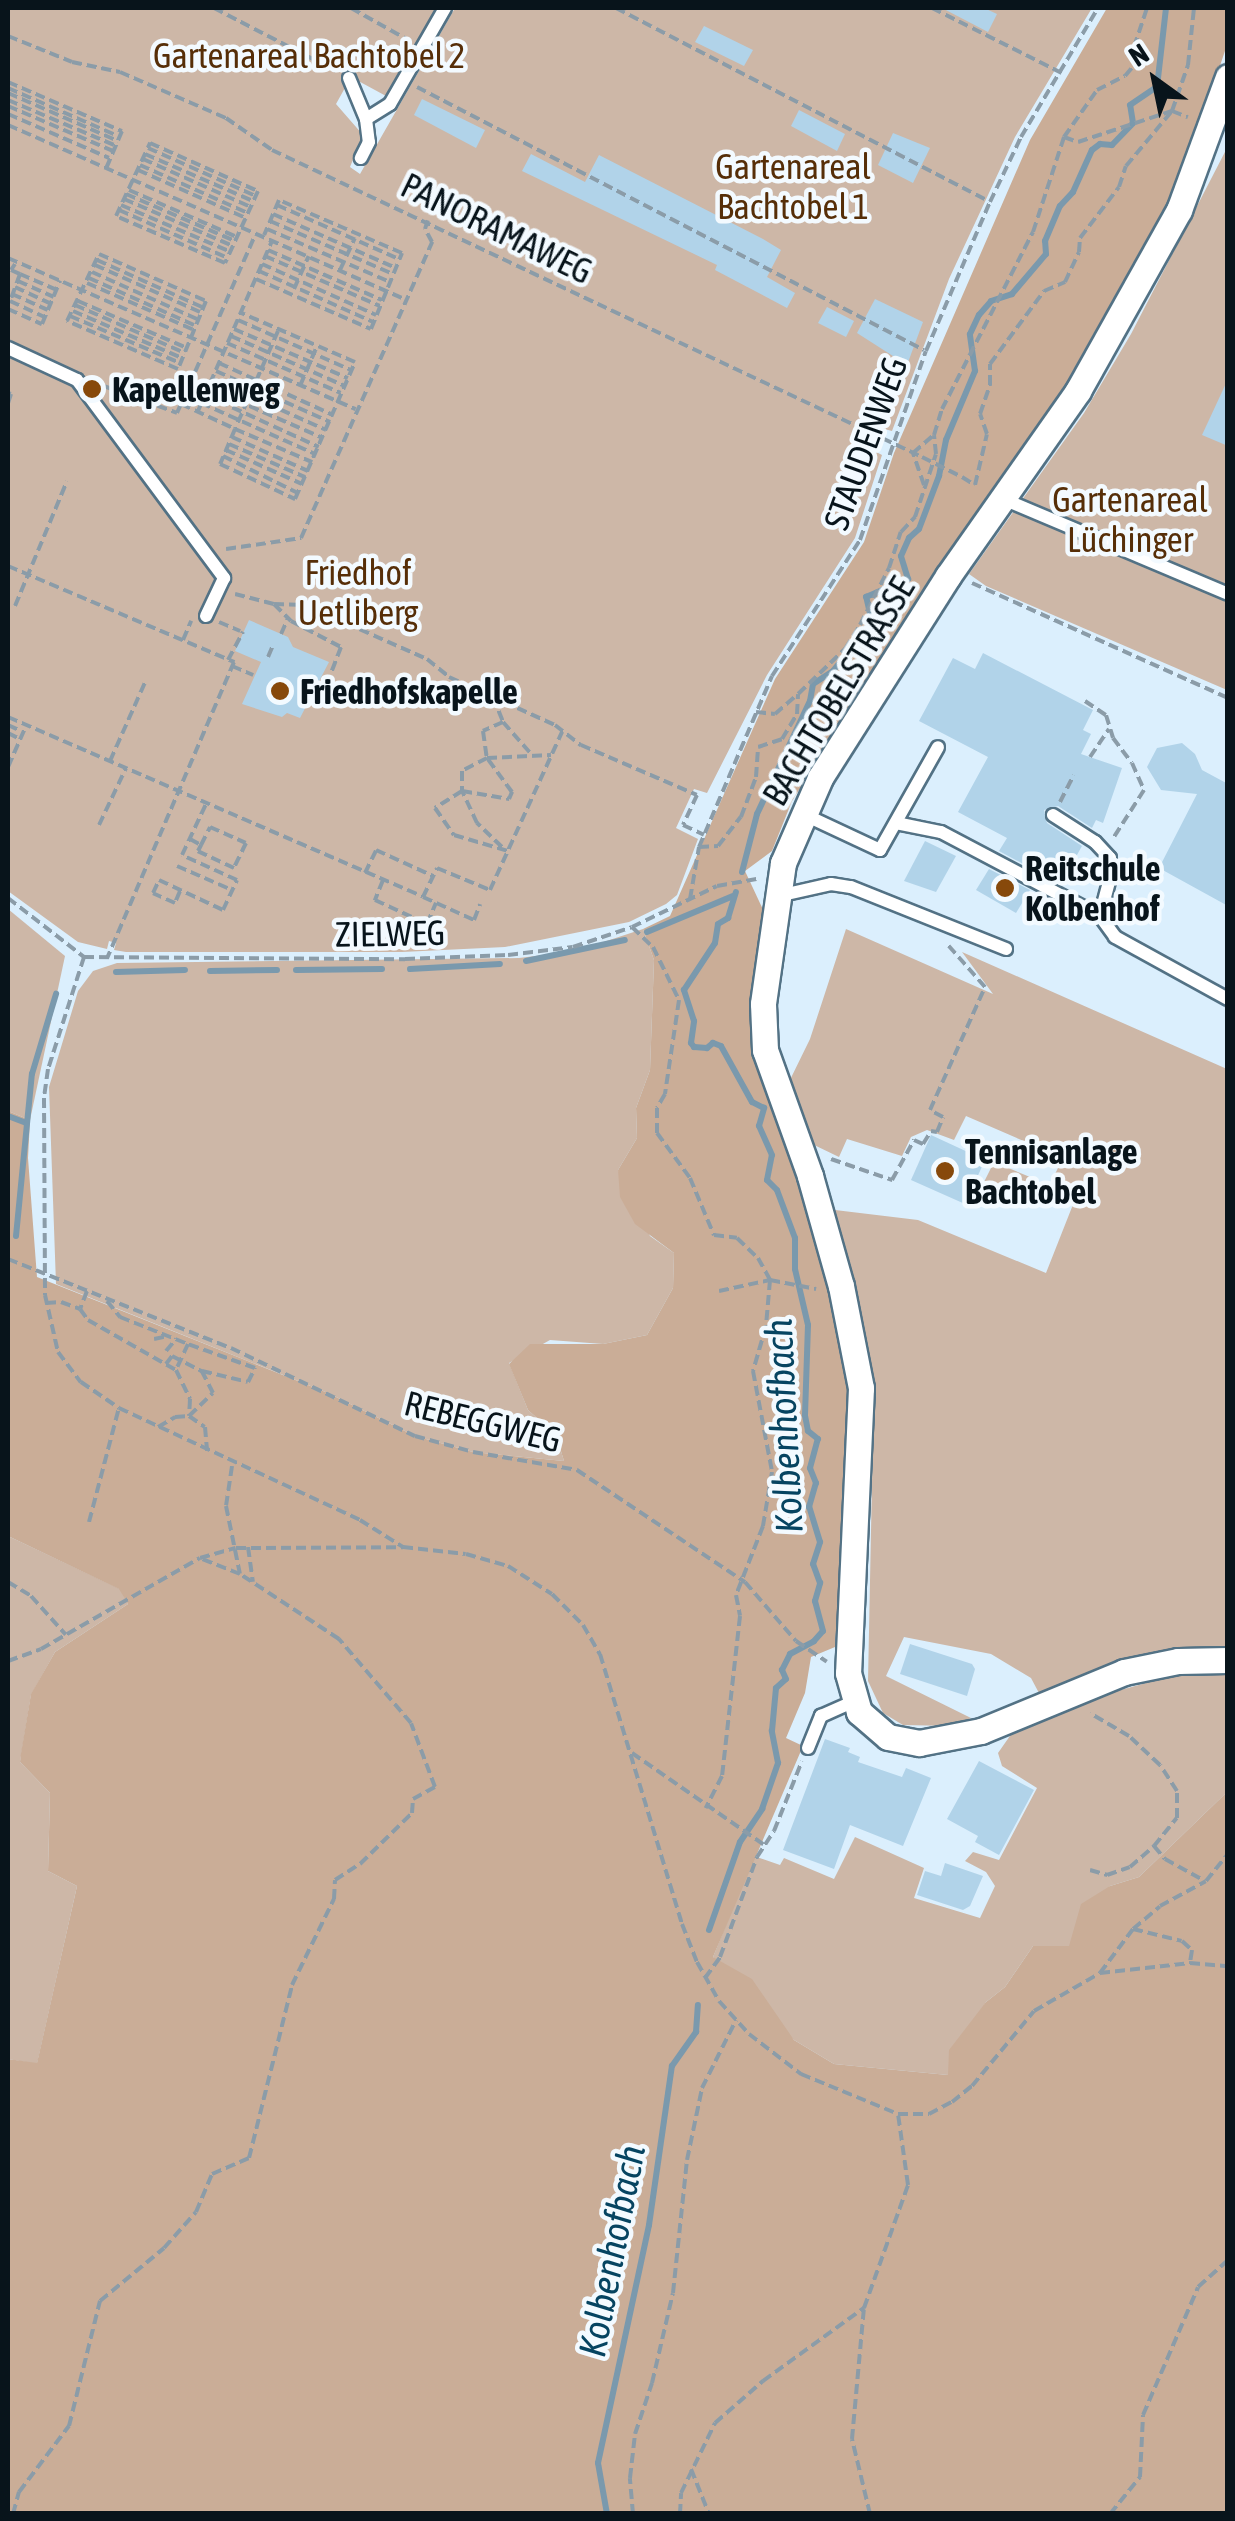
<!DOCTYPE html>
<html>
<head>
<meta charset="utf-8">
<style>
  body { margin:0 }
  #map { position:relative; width:1235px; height:2521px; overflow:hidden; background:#dbeffd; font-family:"Asap Condensed",sans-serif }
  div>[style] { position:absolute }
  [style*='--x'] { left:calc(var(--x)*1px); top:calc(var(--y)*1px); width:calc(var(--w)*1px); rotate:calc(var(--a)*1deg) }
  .green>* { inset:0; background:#cdb7a7 }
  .forest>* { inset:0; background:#caad97 }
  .stream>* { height:6px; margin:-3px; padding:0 3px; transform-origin:3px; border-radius:3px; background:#7a99ad }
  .building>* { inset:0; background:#b1d3e9 }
  .path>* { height:4px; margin-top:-2px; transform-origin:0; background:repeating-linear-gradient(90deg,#8b9ca8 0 10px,transparent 0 15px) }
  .roads { filter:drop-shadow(2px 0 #537285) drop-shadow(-2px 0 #537285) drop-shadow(0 2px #537285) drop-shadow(0 -2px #537285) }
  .service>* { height:12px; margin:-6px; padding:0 6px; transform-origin:6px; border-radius:6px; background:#fff }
  .minor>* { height:25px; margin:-12.5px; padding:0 12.5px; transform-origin:12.5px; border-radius:12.5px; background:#fff }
  .path-bridge>* { height:4px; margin-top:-2px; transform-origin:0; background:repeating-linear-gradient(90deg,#8b9ca8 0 10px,transparent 0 15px) }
  .dots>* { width:28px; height:28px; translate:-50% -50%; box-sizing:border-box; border:5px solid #f3faff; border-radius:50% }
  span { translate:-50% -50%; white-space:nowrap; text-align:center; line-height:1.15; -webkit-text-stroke:9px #f3faff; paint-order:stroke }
  .park-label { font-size:35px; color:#562e08 }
  .street-label { font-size:35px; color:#08141b }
  .poi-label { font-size:35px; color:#08141b; font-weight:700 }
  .left { translate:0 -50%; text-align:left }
  .water-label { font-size:38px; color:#064461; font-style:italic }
  .frame { position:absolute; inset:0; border:10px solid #08141b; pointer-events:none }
  .north { position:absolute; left:1105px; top:30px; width:100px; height:100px; -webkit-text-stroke:8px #f3faff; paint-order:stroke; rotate:327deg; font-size:28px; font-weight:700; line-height:40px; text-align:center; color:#08141b }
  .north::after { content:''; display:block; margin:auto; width:35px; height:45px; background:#08141b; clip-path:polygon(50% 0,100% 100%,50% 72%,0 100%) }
</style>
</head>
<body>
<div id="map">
  <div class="green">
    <div style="clip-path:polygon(8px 8px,436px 8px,386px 96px,351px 77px,336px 104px,363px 135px,350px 167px,360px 174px,455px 8px,1092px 8px,1015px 137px,949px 279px,892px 431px,869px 425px,863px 445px,882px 455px,855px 538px,767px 675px,707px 793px,694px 789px,676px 828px,698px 839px,677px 895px,666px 904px,629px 922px,505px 947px,402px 952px,126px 952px,114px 950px,116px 943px,109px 941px,107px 949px,78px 942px,8px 891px)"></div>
    <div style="clip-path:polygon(1227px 148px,1227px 690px,986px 586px,969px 574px,1084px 413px,1131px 334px)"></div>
    <div style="clip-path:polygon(8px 909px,65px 956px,30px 1120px,8px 1111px)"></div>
    <div style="clip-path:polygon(643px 929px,654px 960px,650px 1070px,636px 1108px,637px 1138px,618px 1170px,650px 1236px,674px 1253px,673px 1288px,647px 1335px,603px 1344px,550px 1340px,509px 1363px,528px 1410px,556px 1435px,564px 1461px,473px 1452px,415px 1436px,328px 1393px,56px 1284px,49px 1087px,78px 991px,93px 971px,117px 963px,519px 958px,576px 951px)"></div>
    <div style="clip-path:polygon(846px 929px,993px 994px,962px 952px,1227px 1069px,1227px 1648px,1040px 1695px,1031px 1678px,991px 1654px,904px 1637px,886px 1676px,971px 1718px,951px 1726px,903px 1725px,883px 1713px,868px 1681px,874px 1381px,835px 1210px,918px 1220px,1046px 1273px,1074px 1202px,1048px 1188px,1063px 1158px,966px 1116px,954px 1140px,927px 1130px,911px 1137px,902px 1156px,847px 1139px,839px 1157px,810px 1143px,787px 1086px,810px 1039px)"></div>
    <div style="clip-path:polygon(994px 1162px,1030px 1177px,1020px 1202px,982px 1186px)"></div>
    <div style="clip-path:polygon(8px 1536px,120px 1589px,128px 1604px,55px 1652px,31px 1695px,20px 1762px,50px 1793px,48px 1871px,77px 1886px,37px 2064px,8px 2059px)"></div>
    <div style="clip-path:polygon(1227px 1674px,1227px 1792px,1139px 1877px,1110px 1886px,1069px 1947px,1033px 1946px,1005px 1987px,986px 2002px,948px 2075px,834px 2064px,794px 2040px,713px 1957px,754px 1856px,780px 1865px,784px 1858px,834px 1879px,855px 1837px,924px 1868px,914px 1898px,980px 1918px,995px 1886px,986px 1872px,965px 1861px,973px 1852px,999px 1860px,1037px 1788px,1002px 1766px,998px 1753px,1012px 1733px,1117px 1691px,1175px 1675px)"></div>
  </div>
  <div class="forest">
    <div style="clip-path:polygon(1107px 8px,1227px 8px,1227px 45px,1183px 175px,1073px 378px,848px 713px,792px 801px,772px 851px,745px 871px,765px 914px,752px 1001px,838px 1308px,852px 1389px,835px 1647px,811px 1657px,805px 1693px,786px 1738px,803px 1746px,713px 1957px,752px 1979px,794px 2040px,834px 2064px,948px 2075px,949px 2050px,986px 2002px,1005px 1987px,1033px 1946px,1069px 1946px,1081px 1904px,1110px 1886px,1139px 1877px,1227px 1792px,1227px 2513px,8px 2513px,8px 2059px,37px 2063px,77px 1886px,48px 1871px,50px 1793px,20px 1762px,21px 1753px,31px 1694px,55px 1652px,128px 1604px,119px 1589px,8px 1536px,8px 1111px,30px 1120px,28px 1158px,37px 1277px,328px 1393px,415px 1436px,473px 1452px,564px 1461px,556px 1435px,528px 1410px,509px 1364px,530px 1344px,603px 1344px,647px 1335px,673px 1288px,674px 1253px,635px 1224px,620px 1197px,618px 1170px,637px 1138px,636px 1108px,650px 1070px,654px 960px,643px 929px,670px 916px,775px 679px,864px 542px,894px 453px,1030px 140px)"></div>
  </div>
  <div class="stream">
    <div style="--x:742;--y:872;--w:60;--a:-75.5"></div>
    <div style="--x:757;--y:814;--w:125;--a:-64.9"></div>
    <div style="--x:810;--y:701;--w:17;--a:-80"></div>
    <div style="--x:813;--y:684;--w:24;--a:-33"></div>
    <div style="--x:833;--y:671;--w:63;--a:-51.5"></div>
    <div style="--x:872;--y:622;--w:26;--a:-103"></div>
    <div style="--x:866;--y:597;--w:46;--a:-23.2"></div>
    <div style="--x:908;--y:579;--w:24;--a:-107"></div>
    <div style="--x:901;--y:556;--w:20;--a:-66"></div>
    <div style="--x:909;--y:538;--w:13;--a:-42"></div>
    <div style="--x:919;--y:529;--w:57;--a:-69.3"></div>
    <div style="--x:939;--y:476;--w:37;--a:-79"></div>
    <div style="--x:946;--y:440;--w:75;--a:-67.2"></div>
    <div style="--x:975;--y:371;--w:37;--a:-98"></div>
    <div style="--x:970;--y:334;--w:21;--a:-65"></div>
    <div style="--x:979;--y:315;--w:18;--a:-49"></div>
    <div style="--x:991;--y:301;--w:22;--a:-18"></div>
    <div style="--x:1012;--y:294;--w:52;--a:-49.6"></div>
    <div style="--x:1046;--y:254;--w:13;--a:-94"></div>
    <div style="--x:1045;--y:241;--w:38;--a:-67"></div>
    <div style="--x:1060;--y:206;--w:19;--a:-47"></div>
    <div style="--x:1073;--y:192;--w:46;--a:-65.7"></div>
    <div style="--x:1092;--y:150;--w:10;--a:-37"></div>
    <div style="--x:1100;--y:144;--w:12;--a:5"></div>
    <div style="--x:1112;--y:145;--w:30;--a:-46"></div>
    <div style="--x:1133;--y:123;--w:18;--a:-99"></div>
    <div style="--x:1130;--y:105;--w:32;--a:-34"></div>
    <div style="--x:1157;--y:87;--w:80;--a:-83.5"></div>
    <div style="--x:647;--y:932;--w:93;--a:-22.7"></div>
    <div style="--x:526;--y:961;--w:101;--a:-12"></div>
    <div style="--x:410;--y:969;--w:90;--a:-3.2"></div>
    <div style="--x:296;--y:970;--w:86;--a:-0.7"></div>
    <div style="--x:210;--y:971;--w:67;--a:-0.9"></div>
    <div style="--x:116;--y:972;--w:69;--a:-1.7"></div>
    <div style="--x:8;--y:1116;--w:19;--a:21"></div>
    <div style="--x:16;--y:1236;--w:163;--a:-84.4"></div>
    <div style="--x:32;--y:1074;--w:84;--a:-73.3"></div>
    <div style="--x:709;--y:1930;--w:93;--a:-70.6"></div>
    <div style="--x:740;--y:1842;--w:40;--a:-56"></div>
    <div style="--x:762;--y:1809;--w:49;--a:-70.8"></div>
    <div style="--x:778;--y:1763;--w:33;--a:-101"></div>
    <div style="--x:772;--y:1731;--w:43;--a:-84.7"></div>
    <div style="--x:776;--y:1688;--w:13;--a:-42"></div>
    <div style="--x:786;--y:1679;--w:10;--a:-114"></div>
    <div style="--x:782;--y:1670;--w:18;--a:-63"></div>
    <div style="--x:790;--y:1654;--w:27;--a:-28"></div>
    <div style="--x:814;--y:1641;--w:13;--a:-48"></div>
    <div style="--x:823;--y:1631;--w:31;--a:-105"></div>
    <div style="--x:815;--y:1601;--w:19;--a:-74"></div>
    <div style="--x:820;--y:1583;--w:20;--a:-110"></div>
    <div style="--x:813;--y:1564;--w:23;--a:-72"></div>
    <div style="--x:820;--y:1542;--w:37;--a:-107"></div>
    <div style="--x:809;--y:1507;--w:25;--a:-74"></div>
    <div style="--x:816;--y:1483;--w:16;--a:-112"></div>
    <div style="--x:810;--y:1468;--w:30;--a:-75"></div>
    <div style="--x:818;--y:1439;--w:13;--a:-141"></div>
    <div style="--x:808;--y:1431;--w:16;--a:-101"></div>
    <div style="--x:805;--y:1415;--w:90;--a:-88.1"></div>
    <div style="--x:808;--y:1325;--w:57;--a:-103.1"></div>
    <div style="--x:795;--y:1269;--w:31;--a:-90"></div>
    <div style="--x:795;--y:1238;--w:51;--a:-110.6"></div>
    <div style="--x:777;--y:1190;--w:14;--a:-135"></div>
    <div style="--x:767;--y:1180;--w:25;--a:-79"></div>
    <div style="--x:772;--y:1155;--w:32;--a:-114"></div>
    <div style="--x:759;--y:1126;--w:19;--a:-74"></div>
    <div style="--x:764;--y:1108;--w:13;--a:-153"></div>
    <div style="--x:752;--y:1102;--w:64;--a:-119"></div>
    <div style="--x:721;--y:1046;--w:9;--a:-159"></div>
    <div style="--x:713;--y:1043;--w:8;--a:140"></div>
    <div style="--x:707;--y:1048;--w:13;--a:-176"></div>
    <div style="--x:694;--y:1047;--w:5;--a:-127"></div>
    <div style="--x:691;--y:1043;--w:22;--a:-82"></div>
    <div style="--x:694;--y:1021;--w:33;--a:-108"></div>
    <div style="--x:684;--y:990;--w:56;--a:-56.6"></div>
    <div style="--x:715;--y:943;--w:19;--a:-81"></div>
    <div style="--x:718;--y:924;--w:12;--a:-31"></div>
    <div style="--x:728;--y:918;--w:27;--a:-73"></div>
    <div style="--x:607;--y:2514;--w:52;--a:-100"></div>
    <div style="--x:598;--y:2463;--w:243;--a:-77.9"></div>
    <div style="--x:649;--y:2225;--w:161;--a:-81.8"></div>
    <div style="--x:672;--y:2066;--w:42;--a:-54.8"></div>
    <div style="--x:696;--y:2032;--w:27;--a:-86"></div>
  </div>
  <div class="building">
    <div style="clip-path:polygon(942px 8px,984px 8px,997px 14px,988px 32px)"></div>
    <div style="clip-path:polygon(704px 26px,753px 50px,744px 66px,695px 42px)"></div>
    <div style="clip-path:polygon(422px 99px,485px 130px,476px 148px,414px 115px)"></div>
    <div style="clip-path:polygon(799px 110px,845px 134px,837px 151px,791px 126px)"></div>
    <div style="clip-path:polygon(893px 133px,930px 148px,913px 183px,878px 165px)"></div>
    <div style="clip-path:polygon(531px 154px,585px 182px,599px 155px,763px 239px,781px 250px,767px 277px,795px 293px,787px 308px,715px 270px,717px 265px,522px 171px)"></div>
    <div style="clip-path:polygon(875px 299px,923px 322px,907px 365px,857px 333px)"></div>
    <div style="clip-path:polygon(827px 307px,854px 321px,846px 337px,818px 323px)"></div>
    <div style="clip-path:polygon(1228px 379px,1228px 446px,1202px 435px)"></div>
    <div style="clip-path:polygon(249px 620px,288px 637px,293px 647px,329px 662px,300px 718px,287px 713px,282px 717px,242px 704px,261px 662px,235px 651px)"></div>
    <div style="clip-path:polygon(983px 653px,1093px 710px,1083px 730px,1091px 734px,1081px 754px,1122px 768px,1103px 823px,1096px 820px,1092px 828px,1058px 806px,1044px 810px,1047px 823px,1082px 846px,1068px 871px,1048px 860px,1040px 873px,999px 851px,1007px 838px,958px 812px,988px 757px,919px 721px,953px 658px,975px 669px)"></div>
    <div style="clip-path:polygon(1182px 743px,1195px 754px,1202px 770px,1228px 784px,1228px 906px,1159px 868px,1197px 794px,1161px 790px,1147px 767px,1157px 748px)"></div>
    <div style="clip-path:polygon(925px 841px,956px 856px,936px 892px,904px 881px)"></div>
    <div style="clip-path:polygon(989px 869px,1030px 890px,1016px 913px,976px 890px)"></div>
    <div style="clip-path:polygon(931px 1135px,985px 1160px,965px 1204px,911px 1180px)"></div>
    <div style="clip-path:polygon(910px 1644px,972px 1664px,975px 1669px,967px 1696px,900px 1674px)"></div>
    <div style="clip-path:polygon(825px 1739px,850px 1748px,848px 1752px,860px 1757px,858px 1762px,902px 1777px,906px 1768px,931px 1778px,903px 1846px,850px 1825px,834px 1869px,783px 1850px)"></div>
    <div style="clip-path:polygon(979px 1761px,1034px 1790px,999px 1855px,975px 1842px,978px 1836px,947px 1819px)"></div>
    <div style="clip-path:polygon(945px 1863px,983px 1876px,970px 1906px,963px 1910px,917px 1895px,925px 1871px,941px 1876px)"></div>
  </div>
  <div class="path">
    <div style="--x:214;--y:8;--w:137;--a:27.3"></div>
    <div style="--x:351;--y:8;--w:65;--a:29.3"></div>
    <div style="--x:616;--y:8;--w:420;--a:27.4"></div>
    <div style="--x:932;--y:8;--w:145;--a:26.6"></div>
    <div style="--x:8;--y:36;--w:69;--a:22.1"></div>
    <div style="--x:72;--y:62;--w:49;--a:11.8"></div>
    <div style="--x:120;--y:72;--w:116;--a:23.5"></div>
    <div style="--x:226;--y:118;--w:56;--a:34.8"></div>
    <div style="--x:272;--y:150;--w:719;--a:25.28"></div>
    <div style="--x:8;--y:82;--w:124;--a:23.3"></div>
    <div style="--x:122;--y:131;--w:39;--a:113"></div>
    <div style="--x:417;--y:87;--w:571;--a:27.42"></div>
    <div style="--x:8;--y:88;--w:120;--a:23.6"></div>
    <div style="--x:8;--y:93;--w:120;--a:23.6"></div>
    <div style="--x:8;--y:100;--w:115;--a:23"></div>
    <div style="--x:8;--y:106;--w:114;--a:23.2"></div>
    <div style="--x:8;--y:114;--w:110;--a:23.5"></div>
    <div style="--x:8;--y:125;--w:435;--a:23.7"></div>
    <div style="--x:1064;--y:137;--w:15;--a:20"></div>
    <div style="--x:1078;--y:142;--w:99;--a:-18.3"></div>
    <div style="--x:1172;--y:111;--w:17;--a:21"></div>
    <div style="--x:150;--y:143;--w:118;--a:24"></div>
    <div style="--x:258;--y:191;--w:79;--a:114.6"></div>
    <div style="--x:225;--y:263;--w:119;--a:-156.7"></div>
    <div style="--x:116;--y:216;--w:81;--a:-65"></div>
    <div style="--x:148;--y:148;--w:118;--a:24"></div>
    <div style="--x:145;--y:154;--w:118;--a:23.5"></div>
    <div style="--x:143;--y:159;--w:118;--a:24"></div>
    <div style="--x:140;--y:165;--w:118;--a:24"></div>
    <div style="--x:138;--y:170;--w:118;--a:24"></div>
    <div style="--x:129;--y:190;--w:118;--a:23.5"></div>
    <div style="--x:126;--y:194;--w:119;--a:23.3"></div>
    <div style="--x:124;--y:199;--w:119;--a:23.3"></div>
    <div style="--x:121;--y:205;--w:120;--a:23.1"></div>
    <div style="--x:277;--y:205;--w:133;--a:23.9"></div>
    <div style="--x:119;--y:210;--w:119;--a:23.8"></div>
    <div style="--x:273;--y:214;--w:134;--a:23.7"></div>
    <div style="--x:270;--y:221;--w:134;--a:23.3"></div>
    <div style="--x:267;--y:229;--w:134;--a:23.3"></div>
    <div style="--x:268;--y:250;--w:124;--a:23.7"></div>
    <div style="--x:99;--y:254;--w:117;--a:23.7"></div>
    <div style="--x:206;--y:301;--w:74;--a:112.4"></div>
    <div style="--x:178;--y:369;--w:121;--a:-156.6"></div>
    <div style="--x:67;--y:321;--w:74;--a:-64.5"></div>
    <div style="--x:265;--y:256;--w:125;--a:23.5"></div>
    <div style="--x:8;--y:258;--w:379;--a:23.5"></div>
    <div style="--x:97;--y:260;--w:115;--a:24.1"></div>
    <div style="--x:15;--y:264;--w:7;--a:124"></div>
    <div style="--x:11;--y:270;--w:10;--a:24"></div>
    <div style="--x:20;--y:274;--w:29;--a:110"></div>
    <div style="--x:10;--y:301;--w:38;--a:25"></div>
    <div style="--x:262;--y:264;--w:125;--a:24.1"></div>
    <div style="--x:95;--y:265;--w:115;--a:24.1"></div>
    <div style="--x:340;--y:270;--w:35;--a:-65"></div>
    <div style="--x:259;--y:271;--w:125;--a:24.1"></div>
    <div style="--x:92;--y:272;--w:115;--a:24.1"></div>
    <div style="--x:20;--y:274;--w:40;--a:23.4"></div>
    <div style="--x:89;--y:278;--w:115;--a:24.1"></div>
    <div style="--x:256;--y:279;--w:125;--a:23.5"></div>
    <div style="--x:371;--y:329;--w:82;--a:-67.8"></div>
    <div style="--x:402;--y:253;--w:134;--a:-156.7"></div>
    <div style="--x:279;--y:200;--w:38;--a:113"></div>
    <div style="--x:18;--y:281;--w:39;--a:24"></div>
    <div style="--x:87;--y:283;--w:115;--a:23.7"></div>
    <div style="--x:15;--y:287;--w:40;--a:25"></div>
    <div style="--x:294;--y:289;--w:36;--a:-66"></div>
    <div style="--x:12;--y:294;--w:39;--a:24"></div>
    <div style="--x:78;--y:301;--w:119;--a:23.3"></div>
    <div style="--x:75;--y:305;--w:120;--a:23.6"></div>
    <div style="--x:8;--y:309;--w:37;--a:24"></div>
    <div style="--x:42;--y:324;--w:47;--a:-67.3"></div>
    <div style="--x:73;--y:311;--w:119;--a:23.3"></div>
    <div style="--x:70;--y:316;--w:120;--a:23.1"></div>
    <div style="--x:238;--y:320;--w:124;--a:23.9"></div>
    <div style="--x:234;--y:329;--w:124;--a:23.3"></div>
    <div style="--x:278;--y:331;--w:107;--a:113.7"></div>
    <div style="--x:235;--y:429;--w:84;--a:23.2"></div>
    <div style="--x:231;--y:336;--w:124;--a:23.7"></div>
    <div style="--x:227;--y:343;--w:124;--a:23.7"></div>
    <div style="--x:219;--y:363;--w:125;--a:24.5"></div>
    <div style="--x:216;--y:371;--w:125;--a:24.1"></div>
    <div style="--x:212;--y:379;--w:125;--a:24.1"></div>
    <div style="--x:101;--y:385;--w:81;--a:20.2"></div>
    <div style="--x:177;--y:413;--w:194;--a:-66.3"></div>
    <div style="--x:300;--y:386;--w:43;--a:-67"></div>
    <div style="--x:208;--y:388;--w:125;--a:23.5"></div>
    <div style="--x:8;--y:393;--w:3;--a:18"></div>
    <div style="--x:11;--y:394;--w:9;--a:108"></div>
    <div style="--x:205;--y:395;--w:125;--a:24.5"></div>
    <div style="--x:201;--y:403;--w:125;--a:24.1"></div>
    <div style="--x:181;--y:404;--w:60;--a:24.8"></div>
    <div style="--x:235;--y:429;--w:38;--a:113"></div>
    <div style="--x:220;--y:464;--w:83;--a:25"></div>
    <div style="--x:295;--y:499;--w:150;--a:-66.3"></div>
    <div style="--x:355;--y:362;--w:124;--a:-156.7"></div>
    <div style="--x:198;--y:411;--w:185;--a:-66.5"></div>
    <div style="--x:232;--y:437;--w:83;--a:24.1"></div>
    <div style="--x:229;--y:444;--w:83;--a:23.5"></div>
    <div style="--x:226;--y:450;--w:83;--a:24.1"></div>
    <div style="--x:223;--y:456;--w:84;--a:26.3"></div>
    <div style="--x:962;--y:477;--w:15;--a:32"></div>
    <div style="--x:924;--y:485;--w:34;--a:-109"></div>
    <div style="--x:913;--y:453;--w:28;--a:-41"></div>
    <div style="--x:975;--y:485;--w:52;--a:-76.8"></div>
    <div style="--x:987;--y:434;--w:21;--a:-109"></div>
    <div style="--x:980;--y:414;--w:31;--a:-71"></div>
    <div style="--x:990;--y:385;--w:21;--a:-90"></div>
    <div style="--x:990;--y:364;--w:91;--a:-53.5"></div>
    <div style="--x:1044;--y:291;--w:23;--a:-23"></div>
    <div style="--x:1065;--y:282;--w:33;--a:-65"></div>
    <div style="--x:1079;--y:252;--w:14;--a:-86"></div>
    <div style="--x:1080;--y:238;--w:64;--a:-52.6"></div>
    <div style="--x:1119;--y:187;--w:22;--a:-72"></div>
    <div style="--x:1126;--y:166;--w:72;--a:-50.1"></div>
    <div style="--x:1172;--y:111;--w:49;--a:-70.8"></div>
    <div style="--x:1188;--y:65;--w:57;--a:-84"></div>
    <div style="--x:226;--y:549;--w:76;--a:-8.3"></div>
    <div style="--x:301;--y:538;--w:324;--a:-66.1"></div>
    <div style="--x:432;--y:242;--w:15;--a:-118"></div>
    <div style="--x:425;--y:229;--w:9;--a:-72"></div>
    <div style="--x:8;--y:566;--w:246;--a:23"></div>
    <div style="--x:234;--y:662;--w:322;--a:113.2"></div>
    <div style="--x:972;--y:583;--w:281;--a:24.2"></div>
    <div style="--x:235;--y:594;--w:40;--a:14.4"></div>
    <div style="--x:274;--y:604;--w:31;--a:2"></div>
    <div style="--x:305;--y:605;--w:133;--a:23.9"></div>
    <div style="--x:427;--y:659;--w:28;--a:39"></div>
    <div style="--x:449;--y:677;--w:116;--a:24.4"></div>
    <div style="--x:555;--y:725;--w:33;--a:38"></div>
    <div style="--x:581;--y:745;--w:126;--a:23.3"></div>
    <div style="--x:697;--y:795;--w:33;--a:115"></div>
    <div style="--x:683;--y:825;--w:23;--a:25"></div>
    <div style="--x:274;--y:604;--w:24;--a:45"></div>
    <div style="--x:291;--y:621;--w:56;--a:27.5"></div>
    <div style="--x:341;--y:647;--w:30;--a:111"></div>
    <div style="--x:15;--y:606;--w:135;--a:-67.4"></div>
    <div style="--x:219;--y:622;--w:23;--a:23"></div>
    <div style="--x:281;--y:634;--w:17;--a:-66"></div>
    <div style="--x:183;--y:640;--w:21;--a:-67"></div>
    <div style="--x:268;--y:657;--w:13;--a:-67"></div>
    <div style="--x:228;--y:660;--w:32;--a:-62"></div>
    <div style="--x:232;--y:666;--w:23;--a:23"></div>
    <div style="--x:493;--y:697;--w:27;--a:68"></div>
    <div style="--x:503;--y:722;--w:22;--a:156"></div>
    <div style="--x:483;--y:731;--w:27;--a:82"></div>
    <div style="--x:487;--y:758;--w:28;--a:153"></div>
    <div style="--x:462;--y:771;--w:20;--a:90"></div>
    <div style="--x:462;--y:791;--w:32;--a:148"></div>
    <div style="--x:435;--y:808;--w:33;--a:55"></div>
    <div style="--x:454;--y:835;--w:56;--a:16.5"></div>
    <div style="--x:1085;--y:701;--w:25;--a:34"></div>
    <div style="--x:1106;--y:715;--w:24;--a:73"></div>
    <div style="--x:1113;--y:738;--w:31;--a:53"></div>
    <div style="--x:1132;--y:763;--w:30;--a:66"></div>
    <div style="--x:1144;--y:790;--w:56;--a:122.6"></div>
    <div style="--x:756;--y:712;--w:19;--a:6"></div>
    <div style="--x:775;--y:714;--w:30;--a:-41"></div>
    <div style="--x:8;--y:717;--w:452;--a:23.4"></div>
    <div style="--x:423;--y:897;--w:32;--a:-64"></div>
    <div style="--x:437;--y:868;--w:57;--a:22.5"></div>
    <div style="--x:490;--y:890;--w:174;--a:-65.5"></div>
    <div style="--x:503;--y:722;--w:45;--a:48.6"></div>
    <div style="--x:8;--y:725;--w:14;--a:25"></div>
    <div style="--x:8;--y:733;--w:13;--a:27"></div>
    <div style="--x:1090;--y:757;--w:34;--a:-56"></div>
    <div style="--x:110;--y:761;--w:89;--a:-66"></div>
    <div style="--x:8;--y:767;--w:45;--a:-66.3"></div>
    <div style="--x:1060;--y:802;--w:30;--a:-63"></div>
    <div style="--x:99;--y:825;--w:63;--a:-64.7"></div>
    <div style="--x:190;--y:839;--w:13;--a:29"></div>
    <div style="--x:201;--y:845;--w:20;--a:-63"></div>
    <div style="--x:210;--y:827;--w:39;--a:24"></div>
    <div style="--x:246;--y:843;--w:28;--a:116"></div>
    <div style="--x:234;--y:868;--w:40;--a:-155"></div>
    <div style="--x:198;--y:851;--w:7;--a:-63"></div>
    <div style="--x:502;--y:847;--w:35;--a:-136"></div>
    <div style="--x:477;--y:823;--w:35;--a:-115"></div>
    <div style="--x:462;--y:791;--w:48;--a:9.7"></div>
    <div style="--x:509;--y:799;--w:8;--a:-67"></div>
    <div style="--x:512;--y:792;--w:42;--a:-126.3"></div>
    <div style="--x:487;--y:758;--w:64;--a:-2.7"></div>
    <div style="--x:699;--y:847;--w:19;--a:-3"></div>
    <div style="--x:718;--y:846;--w:37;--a:-52"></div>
    <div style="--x:741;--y:817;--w:43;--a:-69.4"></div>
    <div style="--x:756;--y:777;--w:30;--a:-86"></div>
    <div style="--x:758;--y:747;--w:25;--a:-18"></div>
    <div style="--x:782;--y:739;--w:29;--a:-59"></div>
    <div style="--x:797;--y:714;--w:20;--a:-87"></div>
    <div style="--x:798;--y:694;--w:65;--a:-43.8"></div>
    <div style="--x:845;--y:649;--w:28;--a:-58"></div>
    <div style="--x:860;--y:625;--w:64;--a:-63"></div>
    <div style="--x:889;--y:568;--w:38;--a:-72"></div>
    <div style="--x:901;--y:532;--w:21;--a:-47"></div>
    <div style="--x:915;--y:517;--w:66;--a:-71.6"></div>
    <div style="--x:936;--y:454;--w:19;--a:-96"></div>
    <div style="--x:934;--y:435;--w:27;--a:-73"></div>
    <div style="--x:942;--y:409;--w:199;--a:-62.8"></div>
    <div style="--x:1033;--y:232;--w:100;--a:-71.9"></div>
    <div style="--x:1064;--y:137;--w:57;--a:-54.9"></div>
    <div style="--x:1097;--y:90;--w:31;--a:-27"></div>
    <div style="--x:1125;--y:76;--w:25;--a:-50"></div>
    <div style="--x:1141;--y:57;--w:12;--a:-125"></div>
    <div style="--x:1134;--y:47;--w:41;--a:-71.6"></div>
    <div style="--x:177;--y:866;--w:60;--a:23.6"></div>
    <div style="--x:365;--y:873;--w:25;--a:-64"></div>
    <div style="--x:376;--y:850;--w:63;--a:24.5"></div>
    <div style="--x:383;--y:880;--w:22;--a:112"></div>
    <div style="--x:375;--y:900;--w:57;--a:24.8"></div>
    <div style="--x:427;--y:924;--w:23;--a:-67"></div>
    <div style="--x:180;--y:891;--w:13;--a:113"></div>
    <div style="--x:175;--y:903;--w:24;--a:-156"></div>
    <div style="--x:153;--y:893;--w:14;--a:-65"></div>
    <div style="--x:159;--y:880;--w:71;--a:25.1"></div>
    <div style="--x:223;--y:910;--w:33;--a:-65"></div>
    <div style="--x:237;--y:880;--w:60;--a:-155.6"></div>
    <div style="--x:182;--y:855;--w:56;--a:-64.8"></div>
    <div style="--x:423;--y:897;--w:56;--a:24.3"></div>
    <div style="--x:474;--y:920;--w:17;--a:-69"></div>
    <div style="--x:8;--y:898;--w:96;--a:37.8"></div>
    <div style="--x:84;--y:957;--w:321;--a:0.4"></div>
    <div style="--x:405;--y:959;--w:103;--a:-2.2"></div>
    <div style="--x:508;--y:955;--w:65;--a:-7"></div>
    <div style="--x:573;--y:947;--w:62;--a:-18.7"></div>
    <div style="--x:632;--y:927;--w:94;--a:-25.8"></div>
    <div style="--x:717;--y:886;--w:40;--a:-10"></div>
    <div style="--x:690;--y:899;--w:53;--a:-80.2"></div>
    <div style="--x:699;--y:847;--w:186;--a:-66.9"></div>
    <div style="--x:772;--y:676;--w:162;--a:-57.1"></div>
    <div style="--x:860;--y:540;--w:200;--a:-70.8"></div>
    <div style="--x:926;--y:351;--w:162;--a:-66.8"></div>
    <div style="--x:990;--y:202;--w:72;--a:-64.5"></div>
    <div style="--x:1021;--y:137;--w:150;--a:-59.2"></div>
    <div style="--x:632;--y:927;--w:29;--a:44"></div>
    <div style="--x:653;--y:947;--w:59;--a:63.9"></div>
    <div style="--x:679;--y:1000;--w:95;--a:98.5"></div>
    <div style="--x:665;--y:1094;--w:16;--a:120"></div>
    <div style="--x:657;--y:1108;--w:25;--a:90"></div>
    <div style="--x:657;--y:1133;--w:56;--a:53.7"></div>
    <div style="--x:690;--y:1178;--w:62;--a:67.2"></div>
    <div style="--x:714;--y:1235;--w:23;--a:7"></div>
    <div style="--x:737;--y:1238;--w:29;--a:44"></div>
    <div style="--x:758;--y:1258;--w:25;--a:61"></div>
    <div style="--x:770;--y:1280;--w:46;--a:95"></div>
    <div style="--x:766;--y:1326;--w:47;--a:106.1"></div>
    <div style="--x:753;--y:1371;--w:103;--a:79.3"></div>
    <div style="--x:772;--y:1472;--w:55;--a:99.5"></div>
    <div style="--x:763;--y:1526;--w:74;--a:111.4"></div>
    <div style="--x:736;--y:1595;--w:21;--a:79"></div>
    <div style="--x:740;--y:1616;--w:161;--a:96.4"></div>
    <div style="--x:722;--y:1776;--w:36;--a:117"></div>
    <div style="--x:84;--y:957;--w:118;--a:107.8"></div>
    <div style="--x:48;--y:1069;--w:29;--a:98"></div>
    <div style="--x:44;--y:1098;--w:197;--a:89.7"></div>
    <div style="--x:45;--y:1295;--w:58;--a:77.2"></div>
    <div style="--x:58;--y:1352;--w:38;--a:53"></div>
    <div style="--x:81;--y:1382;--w:46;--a:34.4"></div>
    <div style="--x:119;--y:1408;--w:266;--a:24.9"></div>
    <div style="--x:360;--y:1520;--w:51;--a:32.1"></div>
    <div style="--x:831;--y:1159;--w:65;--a:19"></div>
    <div style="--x:892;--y:1180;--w:46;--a:-61.2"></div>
    <div style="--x:914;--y:1140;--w:10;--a:24"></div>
    <div style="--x:923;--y:1144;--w:15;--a:-58"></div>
    <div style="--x:931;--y:1131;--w:6;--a:9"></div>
    <div style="--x:937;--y:1132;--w:16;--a:-68"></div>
    <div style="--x:943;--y:1117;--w:15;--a:-152"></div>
    <div style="--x:930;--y:1110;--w:135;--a:-65.9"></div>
    <div style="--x:985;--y:987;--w:56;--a:-131.4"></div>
    <div style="--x:8;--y:1259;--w:240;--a:21.8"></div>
    <div style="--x:231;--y:1348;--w:204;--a:25.6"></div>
    <div style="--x:415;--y:1436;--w:60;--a:15.4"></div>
    <div style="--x:473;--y:1452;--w:106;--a:9.8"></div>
    <div style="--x:577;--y:1470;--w:202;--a:33.7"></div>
    <div style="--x:745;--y:1582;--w:78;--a:49.2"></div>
    <div style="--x:796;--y:1641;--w:37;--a:34"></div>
    <div style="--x:87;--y:1291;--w:19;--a:111"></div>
    <div style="--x:80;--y:1309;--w:14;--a:54"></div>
    <div style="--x:88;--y:1320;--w:101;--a:29.6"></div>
    <div style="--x:719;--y:1291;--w:52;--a:-12.2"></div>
    <div style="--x:770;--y:1280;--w:47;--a:11.1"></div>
    <div style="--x:107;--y:1301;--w:21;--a:51"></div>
    <div style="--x:120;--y:1317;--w:73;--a:21.7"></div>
    <div style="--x:188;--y:1344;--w:29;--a:115"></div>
    <div style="--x:176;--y:1370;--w:32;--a:64"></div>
    <div style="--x:190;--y:1399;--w:17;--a:93"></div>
    <div style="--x:189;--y:1416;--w:19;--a:35"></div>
    <div style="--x:205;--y:1427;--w:24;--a:85"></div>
    <div style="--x:46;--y:1303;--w:15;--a:-4"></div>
    <div style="--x:61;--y:1302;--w:20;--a:20"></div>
    <div style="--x:154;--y:1339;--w:14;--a:-12"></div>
    <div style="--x:166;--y:1351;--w:16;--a:-50"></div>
    <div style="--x:166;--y:1364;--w:10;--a:-53"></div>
    <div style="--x:172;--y:1356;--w:34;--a:27"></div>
    <div style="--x:158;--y:1427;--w:20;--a:-30"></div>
    <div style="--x:175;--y:1417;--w:14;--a:-4"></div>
    <div style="--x:189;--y:1416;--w:33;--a:-44"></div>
    <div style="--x:213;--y:1393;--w:25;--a:-117"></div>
    <div style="--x:202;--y:1371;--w:47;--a:13.4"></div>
    <div style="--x:248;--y:1382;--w:16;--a:-63"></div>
    <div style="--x:255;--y:1368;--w:71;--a:-160.3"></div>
    <div style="--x:232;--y:1466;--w:40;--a:98.5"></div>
    <div style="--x:226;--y:1506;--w:69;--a:78.4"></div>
    <div style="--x:89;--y:1522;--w:118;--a:-75.3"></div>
    <div style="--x:248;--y:1547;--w:35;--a:82"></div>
    <div style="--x:8;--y:1582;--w:27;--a:31"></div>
    <div style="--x:31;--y:1596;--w:52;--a:48.1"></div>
    <div style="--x:8;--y:1661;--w:35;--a:-20"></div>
    <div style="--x:41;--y:1649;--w:183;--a:-29.8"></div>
    <div style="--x:200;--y:1558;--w:37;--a:-16"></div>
    <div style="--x:236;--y:1548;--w:167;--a:-0.3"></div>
    <div style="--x:403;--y:1547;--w:63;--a:6.3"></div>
    <div style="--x:466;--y:1554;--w:44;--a:15.9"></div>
    <div style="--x:508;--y:1566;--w:52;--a:32.5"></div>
    <div style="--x:552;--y:1594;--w:44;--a:45"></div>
    <div style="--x:583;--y:1625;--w:34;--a:60"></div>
    <div style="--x:600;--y:1654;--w:282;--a:73.1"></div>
    <div style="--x:682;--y:1924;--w:41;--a:68.5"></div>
    <div style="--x:697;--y:1962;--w:45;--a:60.6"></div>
    <div style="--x:719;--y:2001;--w:45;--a:47.7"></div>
    <div style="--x:749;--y:2034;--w:66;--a:37.6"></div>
    <div style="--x:801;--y:2074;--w:105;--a:22.4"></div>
    <div style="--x:898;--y:2114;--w:31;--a:0"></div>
    <div style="--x:929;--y:2114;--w:26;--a:-28"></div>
    <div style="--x:952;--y:2102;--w:26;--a:-39"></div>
    <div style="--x:972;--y:2086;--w:97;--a:-50.4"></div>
    <div style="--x:1034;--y:2011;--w:76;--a:-29.9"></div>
    <div style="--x:1100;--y:1973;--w:91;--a:-6.3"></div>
    <div style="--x:1190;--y:1963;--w:38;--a:5"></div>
    <div style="--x:632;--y:1753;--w:160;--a:34.8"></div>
    <div style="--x:1154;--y:1846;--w:17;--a:50"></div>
    <div style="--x:1165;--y:1859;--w:43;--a:28.9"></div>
    <div style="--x:1090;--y:1870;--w:18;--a:16"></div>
    <div style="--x:1107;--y:1875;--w:24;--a:-19"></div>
    <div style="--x:1130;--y:1867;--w:32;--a:-41"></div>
    <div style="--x:1154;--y:1846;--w:36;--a:-51"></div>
    <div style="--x:1177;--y:1818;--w:27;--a:-90"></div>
    <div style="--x:1177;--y:1791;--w:31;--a:-123"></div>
    <div style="--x:1160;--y:1765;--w:42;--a:-136.9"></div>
    <div style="--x:1129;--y:1736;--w:45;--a:-149.5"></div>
    <div style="--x:1133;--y:1929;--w:50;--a:13.8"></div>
    <div style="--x:1182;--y:1941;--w:13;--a:42"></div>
    <div style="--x:1192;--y:1950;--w:13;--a:99"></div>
    <div style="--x:1100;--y:1973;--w:55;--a:-53.1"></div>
    <div style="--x:1133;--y:1929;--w:35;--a:-40"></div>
    <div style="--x:1160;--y:1906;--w:52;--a:-28.5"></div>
    <div style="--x:1206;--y:1881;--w:35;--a:-51"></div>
    <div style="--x:705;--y:1978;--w:26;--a:-54"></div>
    <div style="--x:720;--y:1957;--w:107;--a:-69.7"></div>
    <div style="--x:757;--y:1857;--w:31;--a:-57"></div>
    <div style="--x:774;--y:1831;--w:75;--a:-68.2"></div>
    <div style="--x:691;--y:2469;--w:48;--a:68.2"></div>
    <div style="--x:13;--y:2514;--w:23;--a:-75"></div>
    <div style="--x:19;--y:2492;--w:83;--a:-52.9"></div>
    <div style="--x:69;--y:2426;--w:129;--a:-76.1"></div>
    <div style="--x:100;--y:2301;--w:83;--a:-39.6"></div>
    <div style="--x:164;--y:2248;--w:48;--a:-48.4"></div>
    <div style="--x:196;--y:2212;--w:41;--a:-67.2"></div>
    <div style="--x:212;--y:2174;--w:40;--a:-23.4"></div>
    <div style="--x:249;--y:2158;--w:178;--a:-76"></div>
    <div style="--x:292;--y:1985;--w:96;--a:-64"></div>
    <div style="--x:334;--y:1899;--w:19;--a:-87"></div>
    <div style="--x:335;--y:1880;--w:30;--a:-33"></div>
    <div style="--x:360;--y:1864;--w:73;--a:-44.4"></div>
    <div style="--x:412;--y:1813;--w:14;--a:-86"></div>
    <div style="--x:413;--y:1799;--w:25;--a:-29"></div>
    <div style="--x:435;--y:1787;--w:68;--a:-110.6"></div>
    <div style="--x:411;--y:1723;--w:111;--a:-130.6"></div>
    <div style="--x:339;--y:1639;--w:118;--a:-146.7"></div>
    <div style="--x:240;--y:1574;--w:41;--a:-158.5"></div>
    <div style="--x:633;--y:2514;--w:36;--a:-95"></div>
    <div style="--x:630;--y:2478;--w:44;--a:-83.5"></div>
    <div style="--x:635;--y:2434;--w:54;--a:-71.6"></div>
    <div style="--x:652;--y:2383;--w:92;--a:-76.9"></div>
    <div style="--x:673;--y:2293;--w:134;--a:-84"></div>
    <div style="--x:687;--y:2160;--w:74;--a:-78.2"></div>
    <div style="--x:702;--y:2088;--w:76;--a:-63.4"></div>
    <div style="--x:680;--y:2514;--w:21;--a:-87"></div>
    <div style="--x:681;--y:2493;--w:78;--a:-64.1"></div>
    <div style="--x:715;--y:2423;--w:64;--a:-41.2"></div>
    <div style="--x:763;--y:2381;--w:125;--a:-35.9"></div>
    <div style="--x:870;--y:2514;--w:77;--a:-103.5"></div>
    <div style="--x:852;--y:2439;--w:132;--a:-84.8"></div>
    <div style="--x:864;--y:2308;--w:131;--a:-70.3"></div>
    <div style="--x:908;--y:2185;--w:72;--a:-98"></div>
    <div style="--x:1110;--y:2514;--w:48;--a:-51"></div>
    <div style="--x:1140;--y:2477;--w:62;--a:-87.2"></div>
    <div style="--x:1143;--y:2415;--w:139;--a:-66.7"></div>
    <div style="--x:1198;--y:2287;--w:40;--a:-42"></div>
  </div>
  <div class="roads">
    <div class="service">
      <div style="--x:349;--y:78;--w:44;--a:67.5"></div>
      <div style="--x:366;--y:119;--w:23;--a:83"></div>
      <div style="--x:369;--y:142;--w:18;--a:117"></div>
      <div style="--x:366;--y:119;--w:28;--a:-32"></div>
      <div style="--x:390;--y:104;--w:111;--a:-60.2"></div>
      <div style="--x:8;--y:348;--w:76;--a:24.9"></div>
      <div style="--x:77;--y:380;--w:247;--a:53.4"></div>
      <div style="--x:224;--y:578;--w:42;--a:115.3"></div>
      <div style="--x:1001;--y:498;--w:246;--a:22.9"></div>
      <div style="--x:803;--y:814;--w:85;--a:25.1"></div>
      <div style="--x:880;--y:850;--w:118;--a:-60.6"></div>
      <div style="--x:896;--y:823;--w:46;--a:11.3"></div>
      <div style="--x:941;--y:832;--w:180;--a:27.8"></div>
      <div style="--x:1100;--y:916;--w:43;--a:-75.3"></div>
      <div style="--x:1111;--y:874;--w:16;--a:-94"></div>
      <div style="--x:1110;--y:858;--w:22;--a:-133"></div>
      <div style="--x:1095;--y:842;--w:50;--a:-147.3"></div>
      <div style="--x:778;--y:896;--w:54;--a:-12.8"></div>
      <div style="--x:831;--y:884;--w:20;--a:9"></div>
      <div style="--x:851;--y:887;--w:167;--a:21.8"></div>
      <div style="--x:1100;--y:916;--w:26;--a:54"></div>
      <div style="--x:1115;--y:937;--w:129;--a:28.8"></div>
      <div style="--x:808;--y:1748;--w:35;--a:-68"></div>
      <div style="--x:821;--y:1716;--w:36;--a:-24"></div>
    </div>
    <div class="minor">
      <div style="--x:1228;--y:77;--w:142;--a:110.2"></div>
      <div style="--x:1179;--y:210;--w:207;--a:119.2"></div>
      <div style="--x:1078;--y:391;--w:226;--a:125.1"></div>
      <div style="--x:948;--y:576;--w:239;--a:122.4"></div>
      <div style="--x:820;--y:778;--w:93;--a:113.5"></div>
      <div style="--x:783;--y:863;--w:142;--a:98.1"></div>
      <div style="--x:763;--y:1004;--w:46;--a:87.5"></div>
      <div style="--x:765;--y:1050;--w:134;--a:70.3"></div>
      <div style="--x:810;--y:1176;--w:114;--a:74.3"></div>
      <div style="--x:841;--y:1286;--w:104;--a:78.9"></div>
      <div style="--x:861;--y:1388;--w:285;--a:92.6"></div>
      <div style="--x:848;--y:1673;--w:41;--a:74.2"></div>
      <div style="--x:859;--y:1712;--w:38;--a:41"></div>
      <div style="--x:888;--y:1737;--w:32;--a:11"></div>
      <div style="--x:919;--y:1743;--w:63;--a:-11"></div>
      <div style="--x:981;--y:1731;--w:155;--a:-22.4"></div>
      <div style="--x:1124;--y:1672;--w:55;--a:-11.5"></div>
      <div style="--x:1178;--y:1661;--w:50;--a:-1.1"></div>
    </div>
  </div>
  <div class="path-bridge">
    <div style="--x:922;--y:457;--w:45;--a:26.6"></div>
  </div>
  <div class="dots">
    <div style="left:92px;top:389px;background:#87490b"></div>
    <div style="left:280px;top:691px;background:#87490b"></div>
    <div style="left:1005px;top:888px;background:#87490b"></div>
    <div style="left:945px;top:1171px;background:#87490b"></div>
  </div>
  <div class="park-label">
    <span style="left:309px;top:55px">Gartenareal Bachtobel 2</span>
    <span style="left:793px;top:186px">Gartenareal<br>Bachtobel 1</span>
    <span style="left:1130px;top:519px">Gartenareal<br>Lüchinger</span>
    <span style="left:358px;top:592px">Friedhof<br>Uetliberg</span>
  </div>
  <div class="street-label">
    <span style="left:497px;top:228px;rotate:26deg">PANORAMAWEG</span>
    <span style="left:865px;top:443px;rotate:-70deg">STAUDENWEG</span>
    <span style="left:838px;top:691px;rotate:-59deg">BACHTOBELSTRASSE</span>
    <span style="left:390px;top:933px;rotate:-1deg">ZIELWEG</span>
    <span style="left:483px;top:1421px;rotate:14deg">REBEGGWEG</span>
  </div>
  <div class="poi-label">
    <span class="left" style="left:112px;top:389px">Kapellenweg</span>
    <span class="left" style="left:300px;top:691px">Friedhofskapelle</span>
    <span class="left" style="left:1025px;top:888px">Reitschule<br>Kolbenhof</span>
    <span class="left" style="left:965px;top:1171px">Tennisanlage<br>Bachtobel</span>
  </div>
  <div class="water-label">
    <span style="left:784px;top:1426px;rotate:-93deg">Kolbenhofbach</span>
    <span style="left:612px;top:2251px;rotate:-79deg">Kolbenhofbach</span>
  </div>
  <div class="frame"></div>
  <div class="north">N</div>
</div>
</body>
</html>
